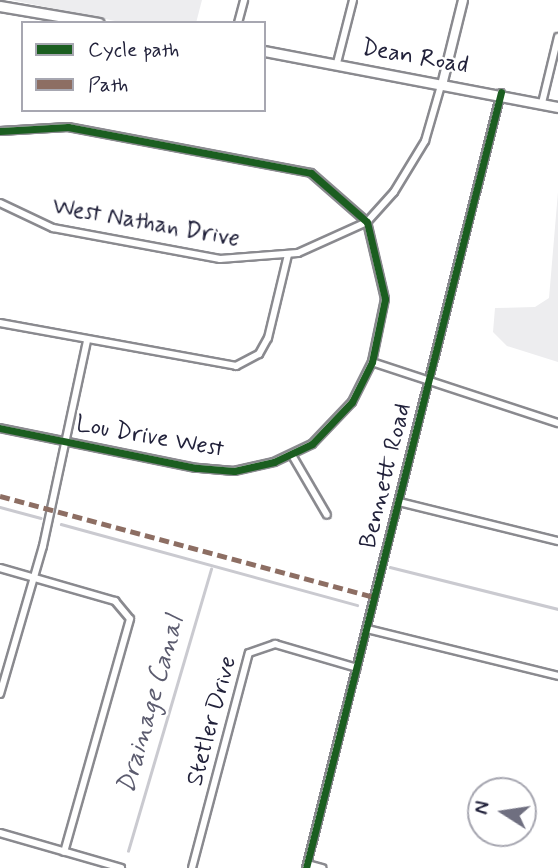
<!DOCTYPE html>
<html>
<head>
<meta charset="utf-8">
<style>
  body { margin:0 }
  #map { position:relative; width:558px; height:868px; overflow:hidden; background:#fff; font-family:Mynerve,sans-serif }
  div>[style] { position:absolute }
  [style*='--x'] { left:calc(var(--x)*1px); top:calc(var(--y)*1px); width:calc(var(--w)*1px); rotate:calc(var(--a)*1deg) }
  .green>* { inset:0; background:#ededef }
  .stream>* { height:2.5px; margin:-1.25px; padding:0 1.25px; transform-origin:1.25px; border-radius:1.25px; background:#cacad0 }
  .roads { filter:drop-shadow(2px 0 #8a8a8f) drop-shadow(-2px 0 #8a8a8f) drop-shadow(0 2px #8a8a8f) drop-shadow(0 -2px #8a8a8f) }
  .minor>* { height:6px; margin:-3px; padding:0 3px; transform-origin:3px; border-radius:3px; background:#fff }
  .tertiary>* { height:8px; margin:-4px; padding:0 4px; transform-origin:4px; border-radius:4px; background:#fff }
  .secondary>* { height:9px; margin:-4.5px; padding:0 4.5px; transform-origin:4.5px; border-radius:4.5px; background:#fff }
  .quiet>* { height:5px; margin-top:-2.5px; transform-origin:0; background:repeating-linear-gradient(90deg,#8d6e63 0 10px,transparent 0 15px) }
  .cycleway>* { height:7px; margin:-3.5px; padding:0 3.5px; transform-origin:3.5px; border-radius:3.5px; background:#1b5e20 }
  span { translate:-50% -50%; white-space:nowrap; text-align:center; line-height:1.15; -webkit-text-stroke:5px #fff; paint-order:stroke }
  .street-label { font-size:24px; color:#22223b }
  .water-label { font-size:26px; color:#5c5c6f; font-style:italic }
  .legend { position:absolute; left:21px; top:21px; width:245px; height:91px; box-sizing:border-box; background:#fff; border:2px solid #a7a7b1; margin:0; padding:9px 12px; list-style:none; font-size:21px; color:#22223b }
  .legend li { display:flex; align-items:center; gap:14px; height:35px }
  .legend b { width:35px; border:2px solid #a7a7b1 }
  .north { position:absolute; left:467px; top:777px; width:70px; height:70px; box-sizing:border-box; background:#fff; border:2px solid #a7a7b1; border-radius:50%; rotate:282deg; font-size:19px; font-weight:700; line-height:28px; text-align:center; color:#22223b }
  .north::after { content:''; display:block; margin:auto; width:24px; height:32px; background:#6f6f80; clip-path:polygon(50% 0,100% 100%,50% 72%,0 100%) }
</style>
</head>
<body>
<div id="map">
  <div class="green">
    <div style="clip-path:polygon(11px 0,202px 0,196px 23px,125px 23px)"></div>
    <div style="clip-path:polygon(558px 192px,558px 362px,507px 346px,493px 332px,495px 308px,535px 307px,549px 298px)"></div>
  </div>
  <div class="stream">
    <div style="--x:0;--y:507;--w:42;--a:15"></div>
    <div style="--x:61;--y:524;--w:307;--a:15.3"></div>
    <div style="--x:390;--y:567;--w:173;--a:14"></div>
    <div style="--x:128;--y:851;--w:294;--a:-73.6"></div>
  </div>
  <div class="roads">
    <div class="minor">
      <div style="--x:238;--y:23;--w:24;--a:-75"></div>
      <div style="--x:337;--y:63;--w:65;--a:-75.7"></div>
      <div style="--x:542;--y:103;--w:68;--a:-76.4"></div>
      <div style="--x:0;--y:131;--w:68;--a:-3.4"></div>
      <div style="--x:68;--y:127;--w:247;--a:10.7"></div>
      <div style="--x:311;--y:173;--w:74;--a:41.2"></div>
      <div style="--x:367;--y:222;--w:79;--a:76.8"></div>
      <div style="--x:385;--y:299;--w:64;--a:101.7"></div>
      <div style="--x:372;--y:362;--w:45;--a:116.6"></div>
      <div style="--x:352;--y:402;--w:58;--a:133.6"></div>
      <div style="--x:312;--y:444;--w:42;--a:154.7"></div>
      <div style="--x:274;--y:462;--w:41;--a:167.3"></div>
      <div style="--x:234;--y:471;--w:38;--a:-175"></div>
      <div style="--x:196;--y:468;--w:200;--a:-168.5"></div>
      <div style="--x:0;--y:203;--w:59;--a:25.3"></div>
      <div style="--x:53;--y:228;--w:170;--a:10.5"></div>
      <div style="--x:220;--y:259;--w:78;--a:-4.4"></div>
      <div style="--x:298;--y:253;--w:76;--a:-24.2"></div>
      <div style="--x:367;--y:222;--w:40;--a:-48"></div>
      <div style="--x:394;--y:192;--w:60;--a:-58.7"></div>
      <div style="--x:425;--y:141;--w:61;--a:-73.9"></div>
      <div style="--x:0;--y:323;--w:240;--a:10.3"></div>
      <div style="--x:236;--y:366;--w:26;--a:-28"></div>
      <div style="--x:259;--y:354;--w:18;--a:-61"></div>
      <div style="--x:268;--y:338;--w:85;--a:-76.5"></div>
      <div style="--x:372;--y:362;--w:196;--a:18.2"></div>
      <div style="--x:292;--y:455;--w:69;--a:59.7"></div>
      <div style="--x:399;--y:502;--w:164;--a:13.8"></div>
      <div style="--x:0;--y:568;--w:120;--a:16"></div>
      <div style="--x:115;--y:601;--w:23;--a:50"></div>
      <div style="--x:130;--y:619;--w:242;--a:105.8"></div>
      <div style="--x:367;--y:629;--w:197;--a:13.8"></div>
      <div style="--x:0;--y:694;--w:154;--a:-73.8"></div>
      <div style="--x:43;--y:546;--w:211;--a:-77.9"></div>
      <div style="--x:0;--y:833;--w:126;--a:16.1"></div>
      <div style="--x:307;--y:864;--w:16;--a:15"></div>
      <div style="--x:192;--y:868;--w:222;--a:-75.2"></div>
      <div style="--x:249;--y:653;--w:28;--a:-19"></div>
      <div style="--x:275;--y:644;--w:85;--a:16.3"></div>
      <div style="--x:306;--y:868;--w:799;--a:-75.88"></div>
    </div>
    <div class="tertiary">
      <div style="--x:443;--y:81;--w:83;--a:-76.1"></div>
    </div>
    <div class="secondary">
      <div style="--x:0;--y:6;--w:100;--a:9.7"></div>
      <div style="--x:264;--y:51;--w:299;--a:10.8"></div>
    </div>
  </div>
  <div class="quiet">
    <div style="--x:0;--y:496;--w:388;--a:15.1"></div>
  </div>
  <div class="cycleway">
    <div style="--x:0;--y:131;--w:68;--a:-3.4"></div>
    <div style="--x:68;--y:127;--w:247;--a:10.7"></div>
    <div style="--x:311;--y:173;--w:74;--a:41.2"></div>
    <div style="--x:367;--y:222;--w:79;--a:76.8"></div>
    <div style="--x:385;--y:299;--w:64;--a:101.7"></div>
    <div style="--x:372;--y:362;--w:45;--a:116.6"></div>
    <div style="--x:352;--y:402;--w:58;--a:133.6"></div>
    <div style="--x:312;--y:444;--w:42;--a:154.7"></div>
    <div style="--x:274;--y:462;--w:41;--a:167.3"></div>
    <div style="--x:234;--y:471;--w:38;--a:-175"></div>
    <div style="--x:196;--y:468;--w:200;--a:-168.5"></div>
    <div style="--x:306;--y:868;--w:800;--a:-75.89"></div>
  </div>
  <div class="street-label">
    <span style="left:415px;top:57px;rotate:10deg">Dean Road</span>
    <span style="left:146px;top:223px;rotate:10deg">West Nathan Drive</span>
    <span style="left:150px;top:437px;rotate:10deg">Lou Drive West</span>
    <span style="left:386px;top:476px;rotate:-76deg">Bennett Road</span>
    <span style="left:212px;top:721px;rotate:-75deg">Stetler Drive</span>
  </div>
  <div class="water-label">
    <span style="left:152px;top:705px;rotate:-74deg">Drainage Canal</span>
  </div>
  <ul class="legend">
  <li><b style="height:9px;background:#1b5e20"></b>Cycle path</li>
  <li><b style="height:9px;background:#8d6e63"></b>Path</li>
  </ul>
  <div class="north">N</div>
</div>
</body>
</html>
